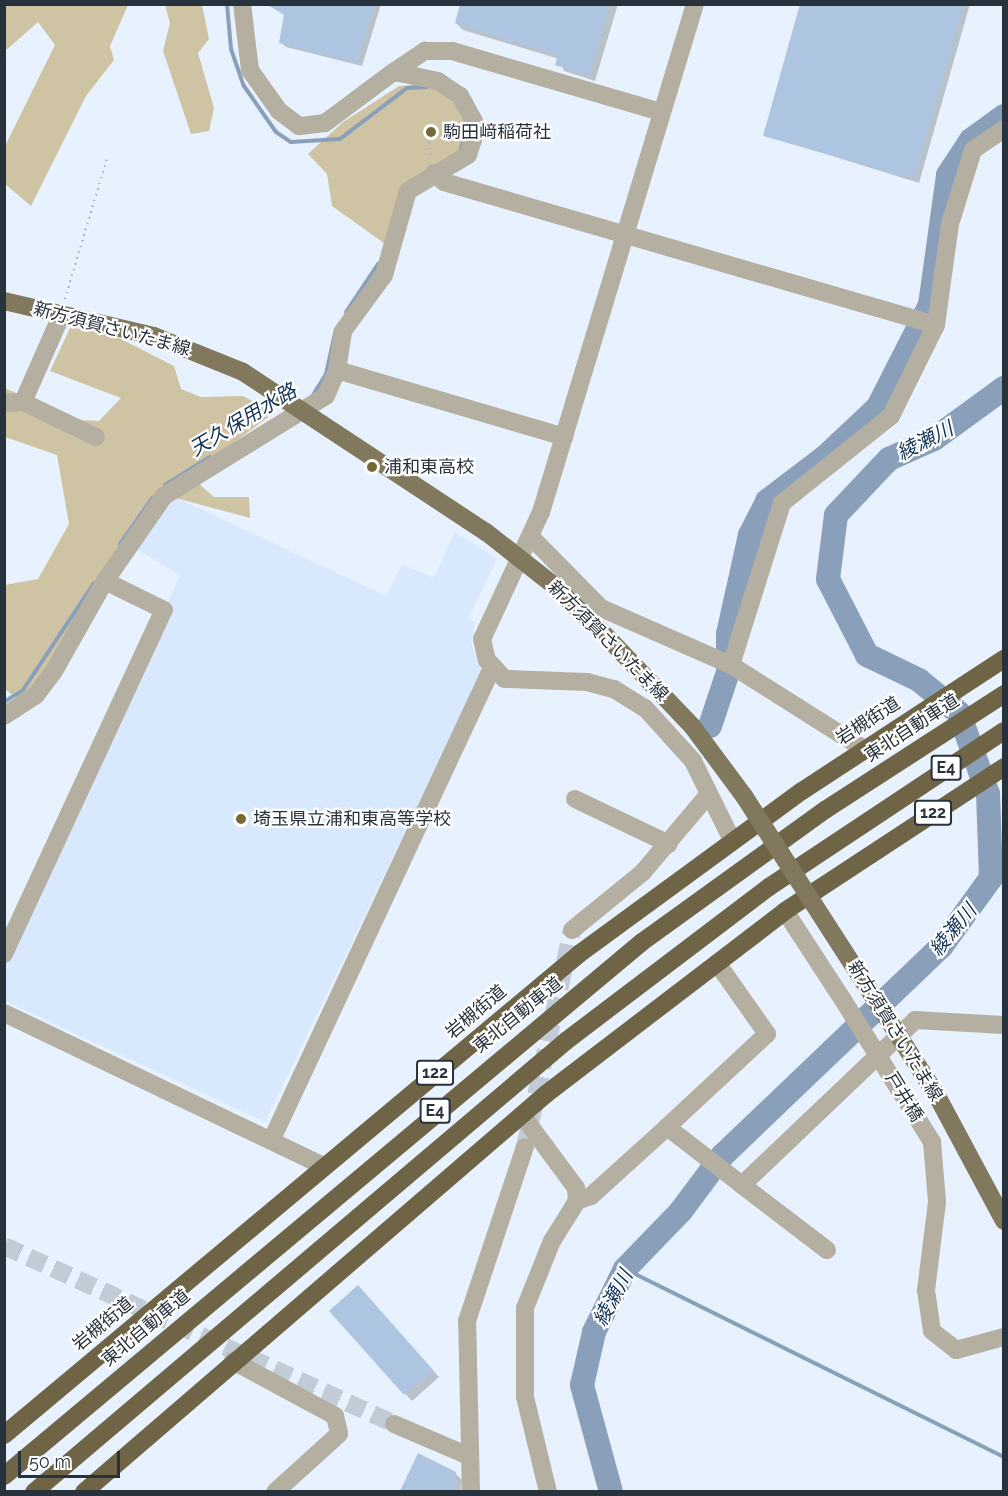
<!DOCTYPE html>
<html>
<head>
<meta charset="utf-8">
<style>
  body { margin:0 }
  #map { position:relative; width:1008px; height:1496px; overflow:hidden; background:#e8f2fe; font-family:Raleway,"Noto Sans JP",sans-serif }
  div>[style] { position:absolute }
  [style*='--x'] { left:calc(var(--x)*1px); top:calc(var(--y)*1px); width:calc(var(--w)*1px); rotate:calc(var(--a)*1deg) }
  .built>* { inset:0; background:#d8e9fe }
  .forest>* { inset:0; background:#cec3a2 }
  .shadow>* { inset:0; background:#0003 }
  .stream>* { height:4px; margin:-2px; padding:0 2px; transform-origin:2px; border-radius:2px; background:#8aa0ba }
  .river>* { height:24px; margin:-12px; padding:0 12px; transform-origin:12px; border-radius:12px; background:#8aa0ba }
  .building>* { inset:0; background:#adc5e0 }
  .minor-tunnel>* { height:18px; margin-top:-9px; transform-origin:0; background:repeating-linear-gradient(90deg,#c2ccd7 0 18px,transparent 0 27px) }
  .path>* { height:2px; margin-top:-1px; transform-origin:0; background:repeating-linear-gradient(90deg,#a3adb9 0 1.5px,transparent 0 6px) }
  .minor>* { height:18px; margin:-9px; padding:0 9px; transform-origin:9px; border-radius:9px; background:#b4afa1 }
  .major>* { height:18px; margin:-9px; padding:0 9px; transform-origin:9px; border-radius:9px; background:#81785e }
  .highway>* { height:18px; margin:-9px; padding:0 9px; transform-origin:9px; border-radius:9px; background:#6f6546 }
  .minor-bridge>* { height:18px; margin:-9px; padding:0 9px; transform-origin:9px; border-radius:9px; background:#b4afa1 }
  .major-bridge>* { height:18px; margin:-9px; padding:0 9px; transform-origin:9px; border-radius:9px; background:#81785e }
  .dots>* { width:16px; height:16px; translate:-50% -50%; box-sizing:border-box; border:3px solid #fff; border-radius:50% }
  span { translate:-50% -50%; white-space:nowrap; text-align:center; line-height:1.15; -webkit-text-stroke:4.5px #fff; paint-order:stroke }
  .shield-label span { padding:2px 4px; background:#fff; border:2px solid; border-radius:4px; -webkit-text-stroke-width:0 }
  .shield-label { font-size:16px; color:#28323d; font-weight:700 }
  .poi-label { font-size:18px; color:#28323d }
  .left { translate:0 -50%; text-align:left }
  .street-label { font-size:18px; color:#28323d }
  .water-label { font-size:20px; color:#123458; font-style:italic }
  .frame { position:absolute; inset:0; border:6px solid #28323d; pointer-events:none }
  .scale { position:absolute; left:18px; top:1451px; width:102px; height:27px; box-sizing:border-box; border:3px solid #28323d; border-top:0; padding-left:8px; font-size:18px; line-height:21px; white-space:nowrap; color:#28323d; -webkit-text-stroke:4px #fff; paint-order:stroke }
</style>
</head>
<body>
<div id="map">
  <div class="built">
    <div style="clip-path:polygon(171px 495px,386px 596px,402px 564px,434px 578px,455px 532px,497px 559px,468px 619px,476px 622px,471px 642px,482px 673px,265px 1122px,5px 1001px,5px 964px,180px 575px,133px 547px)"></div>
  </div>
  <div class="forest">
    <div style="clip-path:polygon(5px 4px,128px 5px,110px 46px,114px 60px,86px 96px,31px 206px,5px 184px,5px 146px,55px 45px,38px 22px,5px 51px)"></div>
    <div style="clip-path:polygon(165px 5px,202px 5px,209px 39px,198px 53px,214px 108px,209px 131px,191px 134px,163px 51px,170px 23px)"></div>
    <div style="clip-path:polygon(432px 84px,467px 115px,466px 148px,405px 188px,388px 246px,332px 206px,327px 174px,308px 154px,343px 122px,399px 86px)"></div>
    <div style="clip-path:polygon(70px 328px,105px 331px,174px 366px,181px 389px,201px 397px,243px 396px,274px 413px,189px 475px,214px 497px,249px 497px,250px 518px,161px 494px,43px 698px,20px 701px,5px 689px,5px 585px,38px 579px,69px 524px,57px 455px,5px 437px,4px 388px,81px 420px,99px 421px,121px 398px,50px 371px)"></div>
  </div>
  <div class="shadow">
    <div style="clip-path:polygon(381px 4px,362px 66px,286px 47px,281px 42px,286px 16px,266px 4px)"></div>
    <div style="clip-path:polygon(462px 4px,618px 4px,595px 81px,564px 71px,559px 59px,463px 30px,456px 23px)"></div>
    <div style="clip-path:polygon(802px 4px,970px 4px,919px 183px,765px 135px)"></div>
    <div style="clip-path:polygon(365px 1294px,439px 1377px,412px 1401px,331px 1311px)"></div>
    <div style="clip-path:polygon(418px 1455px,455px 1473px,462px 1480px,461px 1492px,401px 1492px)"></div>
  </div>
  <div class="stream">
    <div style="--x:227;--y:4;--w:45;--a:84.9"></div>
    <div style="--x:231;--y:49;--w:39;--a:71"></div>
    <div style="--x:244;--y:86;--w:56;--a:55.2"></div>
    <div style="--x:276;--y:132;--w:18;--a:34"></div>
    <div style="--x:291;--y:142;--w:49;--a:-3.5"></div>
    <div style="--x:340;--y:139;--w:84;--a:-37.3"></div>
    <div style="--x:407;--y:88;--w:20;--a:-3"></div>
    <div style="--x:461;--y:149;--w:16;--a:-76"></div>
    <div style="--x:346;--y:312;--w:58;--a:-56.3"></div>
    <div style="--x:313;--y:395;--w:25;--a:-58"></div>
    <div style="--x:326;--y:374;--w:46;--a:-77.5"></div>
    <div style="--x:165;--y:485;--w:53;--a:-31.9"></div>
    <div style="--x:120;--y:544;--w:57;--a:-54.9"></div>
    <div style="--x:4;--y:702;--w:22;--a:-32"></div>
    <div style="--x:23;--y:690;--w:128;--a:-56.4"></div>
    <div style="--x:625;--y:1269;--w:423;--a:26.4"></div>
  </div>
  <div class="river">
    <div style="--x:710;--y:726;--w:57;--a:-71.6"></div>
    <div style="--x:728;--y:672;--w:38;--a:-90"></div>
    <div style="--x:728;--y:634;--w:101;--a:-77.5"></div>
    <div style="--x:750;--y:535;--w:38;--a:-63"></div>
    <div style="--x:767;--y:501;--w:73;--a:-37.2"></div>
    <div style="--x:825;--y:457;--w:73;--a:-43.3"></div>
    <div style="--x:878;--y:407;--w:114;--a:-63"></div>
    <div style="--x:930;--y:305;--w:131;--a:-82.1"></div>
    <div style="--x:948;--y:175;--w:42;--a:-56.7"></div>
    <div style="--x:971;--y:140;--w:41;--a:-36"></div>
    <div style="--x:611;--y:1492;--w:111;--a:-105.2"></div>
    <div style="--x:582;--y:1385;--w:54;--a:-77.2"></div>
    <div style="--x:594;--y:1332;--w:70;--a:-63.8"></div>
    <div style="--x:625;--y:1269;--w:81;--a:-46"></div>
    <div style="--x:681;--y:1211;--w:69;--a:-53.3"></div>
    <div style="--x:722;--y:1156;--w:303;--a:-43.7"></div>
    <div style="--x:941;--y:947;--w:85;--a:-54.1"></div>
    <div style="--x:991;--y:878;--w:84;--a:-92"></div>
    <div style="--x:988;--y:794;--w:86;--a:-109.7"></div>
    <div style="--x:959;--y:713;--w:52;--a:-140.5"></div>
    <div style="--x:919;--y:680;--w:58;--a:-154.3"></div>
    <div style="--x:867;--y:655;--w:85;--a:-117.2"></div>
    <div style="--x:828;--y:579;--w:64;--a:-82.9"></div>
    <div style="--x:836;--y:515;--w:77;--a:-46.6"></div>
    <div style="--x:889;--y:459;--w:49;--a:-24"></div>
    <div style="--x:934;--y:439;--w:87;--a:-36.1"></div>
  </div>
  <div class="building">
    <div style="clip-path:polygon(267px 4px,375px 4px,357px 62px,279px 43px,284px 14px)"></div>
    <div style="clip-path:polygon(460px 4px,609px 4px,589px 75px,555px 65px,558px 55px,455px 23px)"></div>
    <div style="clip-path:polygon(800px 4px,964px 4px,914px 179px,763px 136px)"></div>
    <div style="clip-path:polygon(358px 1285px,433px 1370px,404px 1395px,329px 1311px)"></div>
    <div style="clip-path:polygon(418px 1453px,456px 1472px,454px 1491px,400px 1491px)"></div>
  </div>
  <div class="minor-tunnel">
    <div style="--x:525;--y:1147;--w:222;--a:-77.8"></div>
    <div style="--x:4;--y:1246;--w:429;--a:24.5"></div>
  </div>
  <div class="path">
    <div style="--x:428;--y:136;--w:23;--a:80"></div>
    <div style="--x:65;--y:299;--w:150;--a:-73.4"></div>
  </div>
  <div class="minor">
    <div style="--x:695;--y:4;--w:531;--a:106.86"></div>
    <div style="--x:541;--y:512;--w:140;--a:114.9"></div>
    <div style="--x:482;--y:639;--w:22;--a:77"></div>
    <div style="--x:487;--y:660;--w:26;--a:47"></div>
    <div style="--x:505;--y:679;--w:82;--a:2.1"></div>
    <div style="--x:587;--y:682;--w:28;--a:15"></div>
    <div style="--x:614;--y:689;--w:36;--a:32"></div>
    <div style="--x:645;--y:708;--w:72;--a:47.8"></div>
    <div style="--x:693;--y:761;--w:88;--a:63.7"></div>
    <div style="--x:392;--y:73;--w:40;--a:-34"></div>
    <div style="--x:425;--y:51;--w:27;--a:0"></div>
    <div style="--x:452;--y:51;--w:218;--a:16.3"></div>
    <div style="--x:434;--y:173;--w:13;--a:42"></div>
    <div style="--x:444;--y:182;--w:512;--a:16.21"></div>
    <div style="--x:337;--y:370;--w:237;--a:16.4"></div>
    <div style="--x:23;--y:402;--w:94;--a:-66.2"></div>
    <div style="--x:4;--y:403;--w:19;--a:-3"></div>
    <div style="--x:23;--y:402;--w:81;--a:25.6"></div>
    <div style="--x:532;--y:538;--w:98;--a:45.4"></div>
    <div style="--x:601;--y:608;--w:142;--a:23.7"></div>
    <div style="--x:731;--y:665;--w:157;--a:32.3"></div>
    <div style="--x:731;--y:665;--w:170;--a:-72.5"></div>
    <div style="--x:782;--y:503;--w:139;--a:-38.6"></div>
    <div style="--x:891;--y:416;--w:102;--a:-63.7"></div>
    <div style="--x:936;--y:325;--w:102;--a:-82.1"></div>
    <div style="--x:950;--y:224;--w:77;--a:-72.7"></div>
    <div style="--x:973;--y:150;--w:37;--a:-34"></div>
    <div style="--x:4;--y:716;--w:38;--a:-33"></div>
    <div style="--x:36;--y:695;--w:30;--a:-53"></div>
    <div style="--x:54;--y:671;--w:103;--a:-60.5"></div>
    <div style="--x:105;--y:581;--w:103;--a:-55.2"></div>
    <div style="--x:164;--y:496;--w:190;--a:-31.7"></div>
    <div style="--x:326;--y:396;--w:28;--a:-67"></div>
    <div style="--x:337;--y:370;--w:39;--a:-81"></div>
    <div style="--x:343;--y:331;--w:69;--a:-53.8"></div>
    <div style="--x:384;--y:275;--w:87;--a:-74.1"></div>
    <div style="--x:408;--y:191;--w:70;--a:-31"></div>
    <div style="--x:468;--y:155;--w:16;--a:-72"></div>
    <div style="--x:473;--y:140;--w:19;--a:-87"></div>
    <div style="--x:474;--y:121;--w:29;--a:-119"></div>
    <div style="--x:460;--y:96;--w:27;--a:-146"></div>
    <div style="--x:438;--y:81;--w:38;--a:-168"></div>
    <div style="--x:401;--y:73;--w:9;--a:180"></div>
    <div style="--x:392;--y:73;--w:84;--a:143.3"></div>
    <div style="--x:325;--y:123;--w:26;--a:173"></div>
    <div style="--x:299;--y:126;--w:25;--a:-143"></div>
    <div style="--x:279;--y:111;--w:50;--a:-125.3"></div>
    <div style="--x:250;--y:70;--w:66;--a:-96.9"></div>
    <div style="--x:575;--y:799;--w:104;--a:25.6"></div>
    <div style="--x:785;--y:911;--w:106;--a:56.9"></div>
    <div style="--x:572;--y:930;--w:92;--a:-39.2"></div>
    <div style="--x:643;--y:872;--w:102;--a:-49.8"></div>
    <div style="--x:4;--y:954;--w:379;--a:-65.1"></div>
    <div style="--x:164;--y:610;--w:66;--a:-153.8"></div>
    <div style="--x:717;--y:963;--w:87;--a:54.8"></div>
    <div style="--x:767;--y:1034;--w:137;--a:137.1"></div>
    <div style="--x:667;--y:1127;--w:95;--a:37.7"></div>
    <div style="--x:4;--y:1013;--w:354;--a:25.6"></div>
    <div style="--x:522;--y:1115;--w:91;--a:53.5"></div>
    <div style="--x:576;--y:1188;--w:13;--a:86"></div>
    <div style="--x:272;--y:1139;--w:520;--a:-64.96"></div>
    <div style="--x:937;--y:1202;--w:89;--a:97.1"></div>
    <div style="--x:926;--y:1290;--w:41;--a:81.7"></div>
    <div style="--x:932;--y:1331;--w:31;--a:38"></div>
    <div style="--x:956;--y:1350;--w:50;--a:-15.2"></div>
    <div style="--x:827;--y:1250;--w:107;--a:-142.6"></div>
    <div style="--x:742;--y:1185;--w:239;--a:-43.6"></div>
    <div style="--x:915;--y:1020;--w:89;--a:3.2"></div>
    <div style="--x:233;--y:1361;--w:116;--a:28.3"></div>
    <div style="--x:335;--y:1416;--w:18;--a:77"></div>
    <div style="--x:339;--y:1434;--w:86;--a:137.8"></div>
    <div style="--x:394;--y:1424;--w:82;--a:23.1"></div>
    <div style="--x:471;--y:1492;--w:171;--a:-91.3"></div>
    <div style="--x:467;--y:1321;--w:183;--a:-71.6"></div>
    <div style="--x:548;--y:1492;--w:98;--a:-103.6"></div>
    <div style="--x:525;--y:1397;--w:89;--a:-90"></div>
    <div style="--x:525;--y:1308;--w:72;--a:-68.1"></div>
    <div style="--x:552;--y:1241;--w:47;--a:-58"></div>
    <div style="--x:577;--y:1201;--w:15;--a:-20"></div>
    <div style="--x:591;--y:1196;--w:103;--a:-42.2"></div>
  </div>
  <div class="major">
    <div style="--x:4;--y:301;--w:154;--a:13.1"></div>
    <div style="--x:154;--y:336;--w:96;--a:22"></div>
    <div style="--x:243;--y:372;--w:291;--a:33.4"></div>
    <div style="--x:486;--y:532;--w:84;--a:38.2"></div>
    <div style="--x:552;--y:584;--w:78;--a:44"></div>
  </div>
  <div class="highway">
    <div style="--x:4;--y:1435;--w:750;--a:-39.91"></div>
    <div style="--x:579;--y:954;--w:276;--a:-36.2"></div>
    <div style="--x:802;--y:791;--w:241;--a:-33.2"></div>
    <div style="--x:4;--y:1476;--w:832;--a:-39.93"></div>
    <div style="--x:642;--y:942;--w:226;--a:-35.8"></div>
    <div style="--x:825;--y:810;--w:213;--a:-32.9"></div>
    <div style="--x:34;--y:1492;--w:697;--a:-40.29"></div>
    <div style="--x:566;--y:1041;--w:255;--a:-37.2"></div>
    <div style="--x:769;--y:887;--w:282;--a:-33.6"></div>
    <div style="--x:84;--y:1492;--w:610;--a:-40.74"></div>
    <div style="--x:546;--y:1094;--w:301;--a:-37.4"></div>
    <div style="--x:785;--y:911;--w:262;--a:-33.3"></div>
  </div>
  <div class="minor-bridge">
    <div style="--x:843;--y:1000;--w:168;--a:57.9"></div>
    <div style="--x:932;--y:1142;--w:60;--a:85.2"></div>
  </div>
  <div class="major-bridge">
    <div style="--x:608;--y:638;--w:122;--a:46.3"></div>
    <div style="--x:692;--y:726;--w:87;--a:53.4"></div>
    <div style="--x:744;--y:796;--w:354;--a:57.2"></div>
    <div style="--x:936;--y:1094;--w:144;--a:61.8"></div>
  </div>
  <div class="dots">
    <div style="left:431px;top:132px;background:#786836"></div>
    <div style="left:372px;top:467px;background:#786836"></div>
    <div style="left:241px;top:819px;background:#786836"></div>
  </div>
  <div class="shield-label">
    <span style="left:946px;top:768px">E4</span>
    <span style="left:933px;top:813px">122</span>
    <span style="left:435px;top:1073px">122</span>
    <span style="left:435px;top:1111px">E4</span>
  </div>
  <div class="poi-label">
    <span class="left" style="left:443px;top:132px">駒田﨑稲荷社</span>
    <span class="left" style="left:384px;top:467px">浦和東高校</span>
    <span class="left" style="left:253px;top:819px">埼玉県立浦和東高等学校</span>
  </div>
  <div class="street-label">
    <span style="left:112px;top:329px;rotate:15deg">新方須賀さいたま線</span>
    <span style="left:608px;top:641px;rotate:45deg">新方須賀さいたま線</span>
    <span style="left:868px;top:721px;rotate:-33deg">岩槻街道</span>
    <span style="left:912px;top:728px;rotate:-33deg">東北自動車道</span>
    <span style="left:476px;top:1012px;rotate:-40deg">岩槻街道</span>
    <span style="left:518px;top:1015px;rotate:-39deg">東北自動車道</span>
    <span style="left:895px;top:1031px;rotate:58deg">新方須賀さいたま線</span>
    <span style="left:904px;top:1097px;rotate:58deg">戸井橋</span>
    <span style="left:103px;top:1324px;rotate:-40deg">岩槻街道</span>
    <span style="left:146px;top:1328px;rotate:-40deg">東北自動車道</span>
  </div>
  <div class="water-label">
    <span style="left:243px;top:420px;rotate:-31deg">天久保用水路</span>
    <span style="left:925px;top:441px;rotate:-27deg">綾瀬川</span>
    <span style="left:953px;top:930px;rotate:-50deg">綾瀬川</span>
    <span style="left:613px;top:1298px;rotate:-62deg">綾瀬川</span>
  </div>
  <div class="frame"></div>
  <div class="scale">50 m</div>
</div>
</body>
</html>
